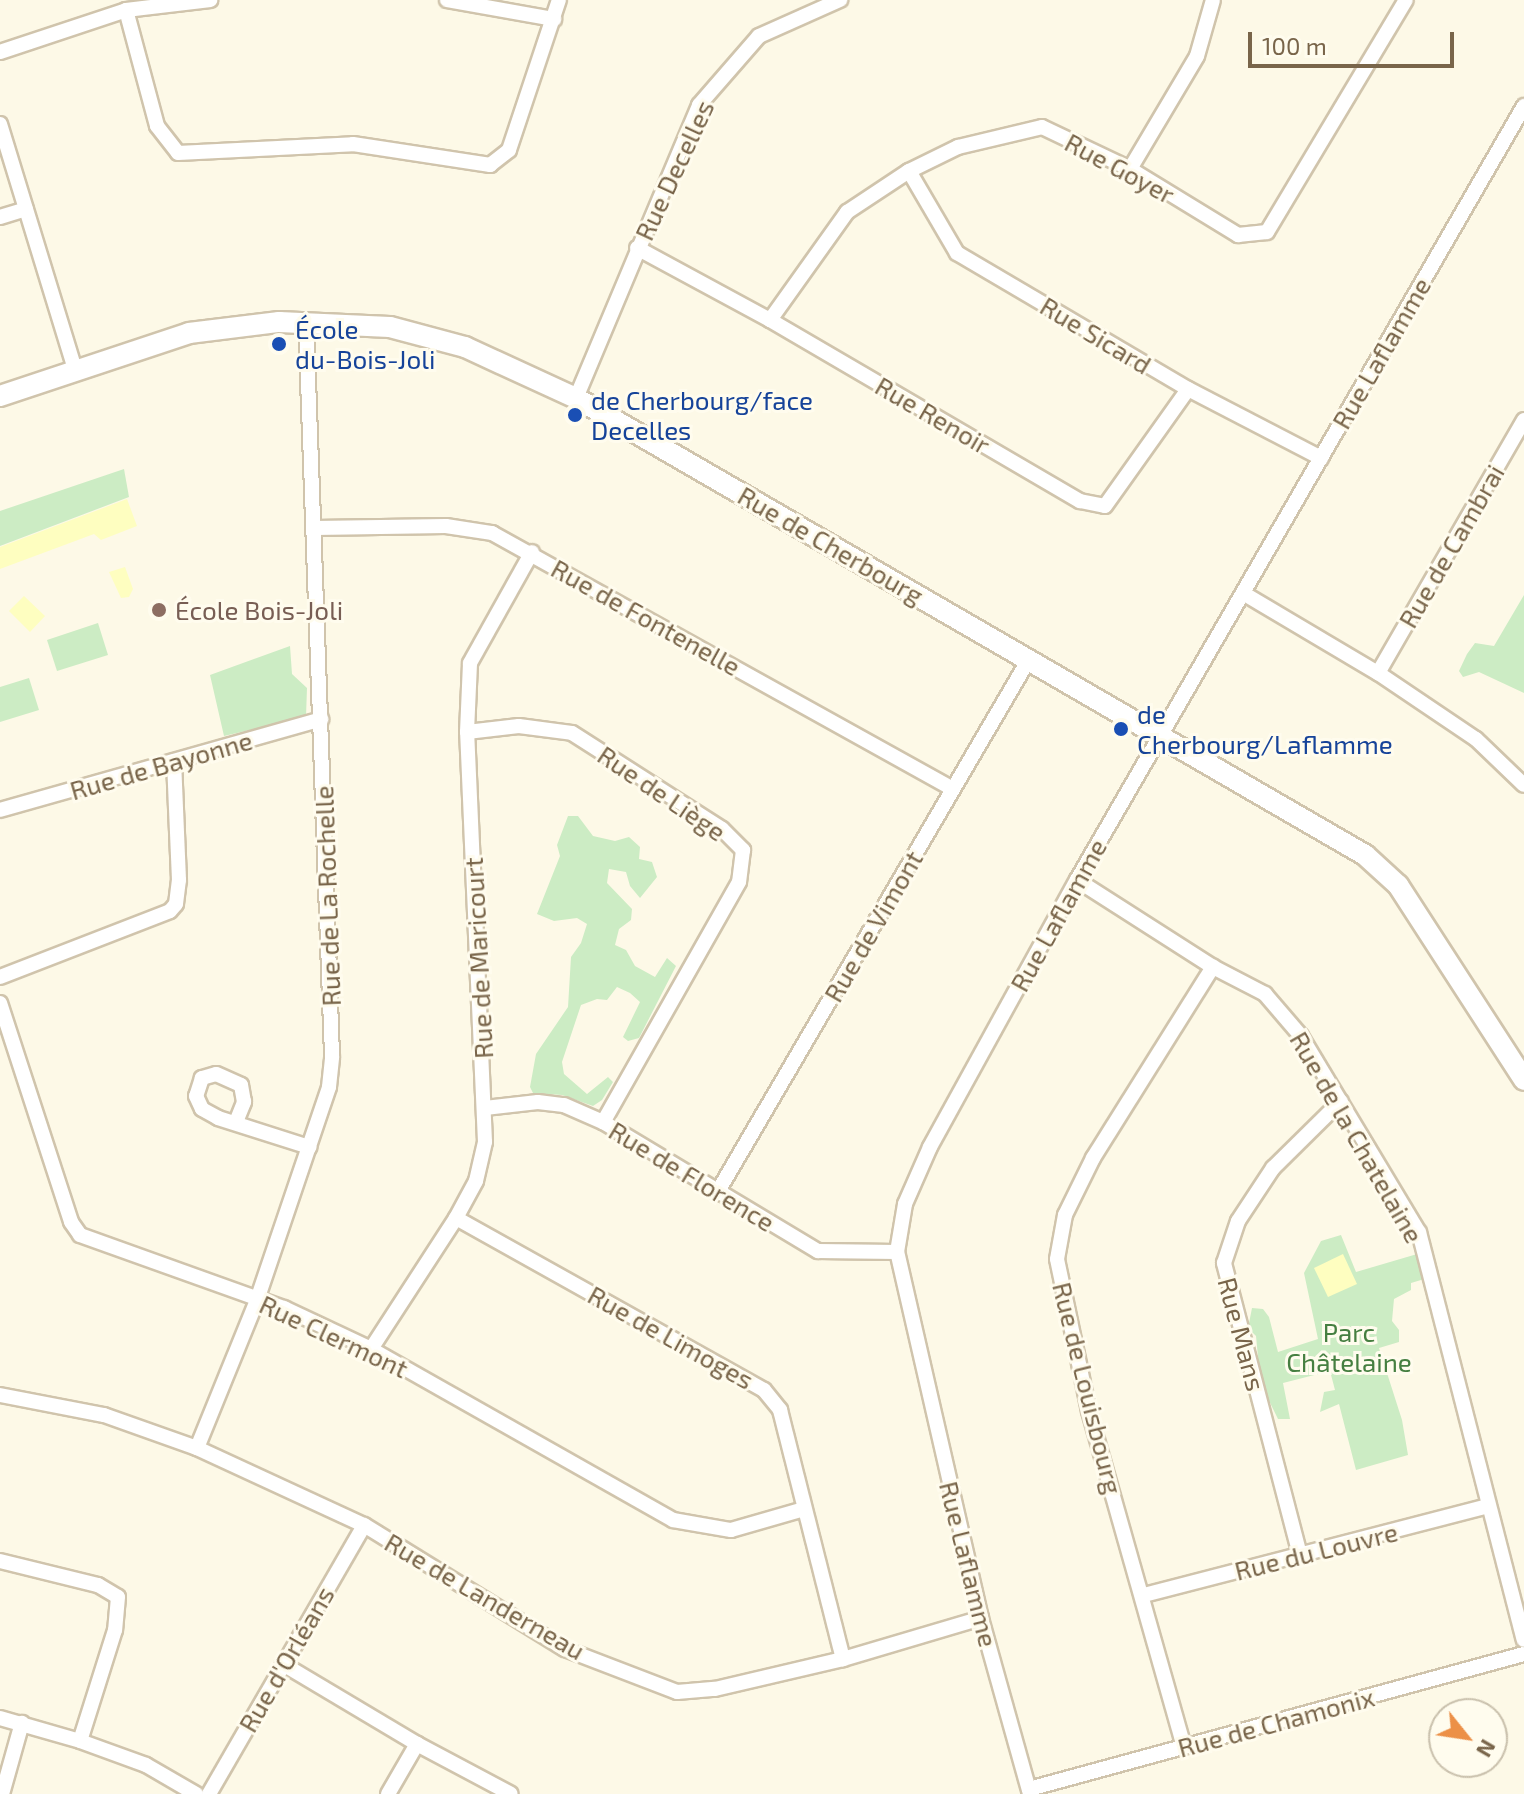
<!DOCTYPE html>
<html>
<head>
<meta charset="utf-8">
<style>
  body { margin:0 }
  #map { position:relative; width:1524px; height:1794px; overflow:hidden; background:#fdf9e7; font-family:"Exo 2",sans-serif }
  div>[style] { position:absolute }
  [style*='--x'] { left:calc(var(--x)*1px); top:calc(var(--y)*1px); width:calc(var(--w)*1px); rotate:calc(var(--a)*1deg) }
  .green>* { inset:0; background:#ccecc4 }
  .sand>* { inset:0; background:#fefec0 }
  .roads { filter:drop-shadow(2px 0 #d0c4ac) drop-shadow(-2px 0 #d0c4ac) drop-shadow(0 2px #d0c4ac) drop-shadow(0 -2px #d0c4ac) }
  .street>* { height:14px; margin:-7px; padding:0 7px; transform-origin:7px; border-radius:7px; background:#fff }
  .secondary>* { height:20px; margin:-10px; padding:0 10px; transform-origin:10px; border-radius:10px; background:#fff }
  .dots>* { width:22px; height:22px; translate:-50% -50%; box-sizing:border-box; border:4px solid #fffcee; border-radius:50% }
  span { translate:-50% -50%; white-space:nowrap; text-align:center; line-height:1.15; -webkit-text-stroke:6px #fffcee; paint-order:stroke }
  .street-label { font-size:26px; color:#79654a }
  .transit-label { font-size:26px; color:#164399 }
  .left { translate:0 -50%; text-align:left }
  .education-label { font-size:26px; color:#785e54 }
  .park-label { font-size:26px; color:#467f41 }
  .north { position:absolute; left:1428px; top:1698px; width:80px; height:80px; box-sizing:border-box; background:#fffcee; border:2px solid #c9c0ac; border-radius:50%; rotate:120deg; font-size:22px; font-weight:700; line-height:32px; text-align:center; color:#79654a }
  .north::after { content:''; display:block; margin:auto; width:28px; height:36px; background:#ec9047; clip-path:polygon(50% 0,100% 100%,50% 72%,0 100%) }
  .scale { position:absolute; left:1248px; top:32px; width:206px; height:36px; box-sizing:border-box; border:4px solid #79654a; border-top:0; padding-left:10px; font-size:24px; line-height:28px; white-space:nowrap; color:#79654a; -webkit-text-stroke:6px #fffcee; paint-order:stroke }
</style>
</head>
<body>
<div id="map">
  <div class="green">
    <div style="clip-path:polygon(124px 469px,129px 497px,0 546px,0 511px)"></div>
    <div style="clip-path:polygon(1524px 595px,1524px 693px,1479px 672px,1463px 677px,1459px 671px,1467px 654px,1475px 643px,1494px 646px)"></div>
    <div style="clip-path:polygon(98px 623px,108px 655px,57px 671px,47px 640px)"></div>
    <div style="clip-path:polygon(290px 646px,292px 674px,307px 688px,306px 717px,224px 736px,210px 675px)"></div>
    <div style="clip-path:polygon(29px 678px,39px 710px,0 722px,0 687px)"></div>
    <div style="clip-path:polygon(568px 816px,578px 816px,593px 836px,615px 841px,629px 837px,640px 847px,639px 859px,652px 862px,657px 877px,640px 898px,630px 886px,626px 872px,609px 869px,607px 883px,632px 909px,631px 920px,619px 929px,615px 945px,626px 950px,635px 966px,655px 977px,667px 958px,676px 966px,639px 1038px,628px 1041px,623px 1037px,640px 1002px,630px 993px,617px 987px,607px 1000px,597px 999px,581px 1005px,562px 1062px,564px 1074px,587px 1094px,608px 1077px,613px 1082px,602px 1100px,593px 1106px,562px 1095px,533px 1093px,530px 1087px,536px 1054px,568px 1007px,571px 957px,581px 943px,587px 924px,577px 918px,554px 921px,537px 914px,560px 856px,557px 845px)"></div>
    <div style="clip-path:polygon(1341px 1235px,1356px 1272px,1424px 1252px,1431px 1277px,1411px 1283px,1411px 1290px,1394px 1299px,1392px 1321px,1399px 1330px,1399px 1342px,1379px 1348px,1402px 1420px,1408px 1455px,1356px 1470px,1339px 1404px,1320px 1412px,1324px 1392px,1335px 1390px,1330px 1371px,1283px 1383px,1290px 1419px,1278px 1419px,1249px 1360px,1258px 1357px,1256px 1336px,1248px 1328px,1252px 1308px,1263px 1309px,1269px 1317px,1278px 1352px,1318px 1339px,1304px 1273px,1321px 1241px)"></div>
  </div>
  <div class="sand">
    <div style="clip-path:polygon(127px 499px,137px 526px,101px 540px,94px 534px,0 569px,0 547px)"></div>
    <div style="clip-path:polygon(125px 567px,133px 589px,129px 597px,121px 598px,109px 572px)"></div>
    <div style="clip-path:polygon(24px 596px,45px 616px,30px 632px,9px 611px)"></div>
    <div style="clip-path:polygon(1343px 1254px,1357px 1284px,1328px 1297px,1314px 1268px)"></div>
  </div>
  <div class="roads">
    <div class="street">
      <div style="--x:447;--y:0;--w:109;--a:10.1"></div>
      <div style="--x:126;--y:10;--w:120;--a:75"></div>
      <div style="--x:157;--y:126;--w:34;--a:52"></div>
      <div style="--x:178;--y:153;--w:175;--a:-2.9"></div>
      <div style="--x:353;--y:144;--w:139;--a:8.7"></div>
      <div style="--x:490;--y:165;--w:24;--a:-38"></div>
      <div style="--x:509;--y:150;--w:158;--a:-71.6"></div>
      <div style="--x:0;--y:52;--w:133;--a:-18.4"></div>
      <div style="--x:126;--y:10;--w:85;--a:-6.8"></div>
      <div style="--x:0;--y:124;--w:259;--a:73"></div>
      <div style="--x:1130;--y:169;--w:131;--a:-59.3"></div>
      <div style="--x:1197;--y:56;--w:58;--a:-74.1"></div>
      <div style="--x:909;--y:171;--w:95;--a:59.7"></div>
      <div style="--x:957;--y:253;--w:268;--a:30.5"></div>
      <div style="--x:1188;--y:389;--w:150;--a:27.4"></div>
      <div style="--x:0;--y:217;--w:27;--a:-17"></div>
      <div style="--x:637;--y:248;--w:151;--a:28.4"></div>
      <div style="--x:770;--y:320;--w:359;--a:30.3"></div>
      <div style="--x:1080;--y:501;--w:25;--a:11"></div>
      <div style="--x:1105;--y:506;--w:143;--a:-54.6"></div>
      <div style="--x:770;--y:320;--w:133;--a:-54.5"></div>
      <div style="--x:847;--y:212;--w:74;--a:-33.5"></div>
      <div style="--x:909;--y:171;--w:55;--a:-26.1"></div>
      <div style="--x:958;--y:147;--w:86;--a:-13.4"></div>
      <div style="--x:1042;--y:127;--w:98;--a:25.5"></div>
      <div style="--x:1130;--y:169;--w:127;--a:31.4"></div>
      <div style="--x:1238;--y:235;--w:29;--a:-6"></div>
      <div style="--x:1267;--y:232;--w:270;--a:-59.1"></div>
      <div style="--x:576;--y:398;--w:318;--a:-67.2"></div>
      <div style="--x:699;--y:105;--w:91;--a:-49"></div>
      <div style="--x:759;--y:36;--w:89;--a:-24"></div>
      <div style="--x:315;--y:528;--w:131;--a:-0.9"></div>
      <div style="--x:446;--y:526;--w:47;--a:8.7"></div>
      <div style="--x:492;--y:533;--w:527;--a:29.04"></div>
      <div style="--x:1243;--y:593;--w:157;--a:30.7"></div>
      <div style="--x:1378;--y:673;--w:118;--a:34"></div>
      <div style="--x:1476;--y:739;--w:66;--a:43.8"></div>
      <div style="--x:1378;--y:673;--w:292;--a:-60"></div>
      <div style="--x:467;--y:732;--w:52;--a:-6.6"></div>
      <div style="--x:519;--y:726;--w:53;--a:7.5"></div>
      <div style="--x:572;--y:733;--w:178;--a:32.6"></div>
      <div style="--x:722;--y:829;--w:30;--a:45"></div>
      <div style="--x:743;--y:850;--w:32;--a:97"></div>
      <div style="--x:739;--y:882;--w:276;--a:119.5"></div>
      <div style="--x:0;--y:810;--w:334;--a:-15.8"></div>
      <div style="--x:1077;--y:880;--w:161;--a:32.6"></div>
      <div style="--x:1213;--y:967;--w:59;--a:27.4"></div>
      <div style="--x:1265;--y:994;--w:55;--a:49.4"></div>
      <div style="--x:1301;--y:1036;--w:229;--a:59"></div>
      <div style="--x:1419;--y:1232;--w:421;--a:75.6"></div>
      <div style="--x:0;--y:977;--w:182;--a:-21.2"></div>
      <div style="--x:170;--y:911;--w:9;--a:-49"></div>
      <div style="--x:176;--y:904;--w:24;--a:-83"></div>
      <div style="--x:179;--y:880;--w:119;--a:-92.4"></div>
      <div style="--x:0;--y:1003;--w:230;--a:72"></div>
      <div style="--x:71;--y:1222;--w:16;--a:55"></div>
      <div style="--x:80;--y:1235;--w:217;--a:19.7"></div>
      <div style="--x:284;--y:1308;--w:96;--a:25.2"></div>
      <div style="--x:371;--y:1349;--w:347;--a:29.5"></div>
      <div style="--x:673;--y:1520;--w:59;--a:9.8"></div>
      <div style="--x:731;--y:1530;--w:76;--a:-16"></div>
      <div style="--x:485;--y:1108;--w:53;--a:-6.5"></div>
      <div style="--x:538;--y:1102;--w:26;--a:7"></div>
      <div style="--x:564;--y:1105;--w:43;--a:23.6"></div>
      <div style="--x:603;--y:1122;--w:251;--a:31"></div>
      <div style="--x:818;--y:1251;--w:79;--a:0.7"></div>
      <div style="--x:236;--y:1122;--w:22;--a:-68"></div>
      <div style="--x:244;--y:1102;--w:17;--a:-100"></div>
      <div style="--x:241;--y:1085;--w:27;--a:-156"></div>
      <div style="--x:216;--y:1074;--w:15;--a:164"></div>
      <div style="--x:202;--y:1078;--w:19;--a:108"></div>
      <div style="--x:196;--y:1096;--w:14;--a:65"></div>
      <div style="--x:202;--y:1109;--w:18;--a:29"></div>
      <div style="--x:218;--y:1118;--w:96;--a:17.7"></div>
      <div style="--x:717;--y:1193;--w:618;--a:-59.7"></div>
      <div style="--x:456;--y:1218;--w:353;--a:29.2"></div>
      <div style="--x:764;--y:1390;--w:26;--a:51"></div>
      <div style="--x:780;--y:1410;--w:257;--a:75.8"></div>
      <div style="--x:371;--y:1349;--w:156;--a:-57"></div>
      <div style="--x:456;--y:1218;--w:42;--a:-61.6"></div>
      <div style="--x:476;--y:1181;--w:40;--a:-77"></div>
      <div style="--x:485;--y:1142;--w:410;--a:-92.5"></div>
      <div style="--x:467;--y:732;--w:69;--a:-87.5"></div>
      <div style="--x:470;--y:663;--w:127;--a:-60.8"></div>
      <div style="--x:0;--y:1395;--w:106;--a:10.9"></div>
      <div style="--x:104;--y:1415;--w:99;--a:19.5"></div>
      <div style="--x:197;--y:1448;--w:184;--a:24.8"></div>
      <div style="--x:364;--y:1525;--w:236;--a:31.7"></div>
      <div style="--x:565;--y:1649;--w:120;--a:21"></div>
      <div style="--x:677;--y:1692;--w:38;--a:-5"></div>
      <div style="--x:715;--y:1689;--w:131;--a:-13.2"></div>
      <div style="--x:843;--y:1659;--w:144;--a:-16.5"></div>
      <div style="--x:197;--y:1448;--w:160;--a:-67.9"></div>
      <div style="--x:257;--y:1300;--w:225;--a:-71.3"></div>
      <div style="--x:329;--y:1087;--w:31;--a:-84"></div>
      <div style="--x:332;--y:1056;--w:735;--a:-92.03"></div>
      <div style="--x:1300;--y:1555;--w:302;--a:-104.6"></div>
      <div style="--x:1224;--y:1263;--w:44;--a:-71.6"></div>
      <div style="--x:1238;--y:1221;--w:64;--a:-56.6"></div>
      <div style="--x:1273;--y:1168;--w:95;--a:-44.6"></div>
      <div style="--x:0;--y:1561;--w:101;--a:13.8"></div>
      <div style="--x:98;--y:1585;--w:23;--a:31"></div>
      <div style="--x:118;--y:1597;--w:33;--a:95"></div>
      <div style="--x:115;--y:1630;--w:116;--a:107.5"></div>
      <div style="--x:1144;--y:1595;--w:355;--a:-14.5"></div>
      <div style="--x:283;--y:1664;--w:156;--a:30.8"></div>
      <div style="--x:417;--y:1744;--w:106;--a:28"></div>
      <div style="--x:0;--y:1718;--w:83;--a:16"></div>
      <div style="--x:80;--y:1741;--w:70;--a:20"></div>
      <div style="--x:146;--y:1765;--w:58;--a:30.1"></div>
      <div style="--x:1184;--y:1747;--w:349;--a:-105.8"></div>
      <div style="--x:1089;--y:1411;--w:155;--a:-101.9"></div>
      <div style="--x:1057;--y:1259;--w:45;--a:-79.7"></div>
      <div style="--x:1065;--y:1215;--w:64;--a:-63.8"></div>
      <div style="--x:1093;--y:1158;--w:226;--a:-57.9"></div>
      <div style="--x:1029;--y:1789;--w:513;--a:-15.26"></div>
      <div style="--x:2;--y:1794;--w:74;--a:-74.3"></div>
      <div style="--x:209;--y:1794;--w:310;--a:-60"></div>
      <div style="--x:388;--y:1794;--w:58;--a:-59.9"></div>
      <div style="--x:1030;--y:1794;--w:183;--a:-105.6"></div>
      <div style="--x:981;--y:1618;--w:376;--a:-102.9"></div>
      <div style="--x:897;--y:1252;--w:49;--a:-80.5"></div>
      <div style="--x:905;--y:1204;--w:62;--a:-66.3"></div>
      <div style="--x:930;--y:1147;--w:305;--a:-61.2"></div>
      <div style="--x:1077;--y:880;--w:894;--a:-59.99"></div>
    </div>
    <div class="secondary">
      <div style="--x:0;--y:396;--w:199;--a:-18.4"></div>
      <div style="--x:189;--y:333;--w:91;--a:-7"></div>
      <div style="--x:279;--y:322;--w:111;--a:2.6"></div>
      <div style="--x:390;--y:327;--w:78;--a:14.9"></div>
      <div style="--x:465;--y:347;--w:122;--a:24.7"></div>
      <div style="--x:576;--y:398;--w:912;--a:30.08"></div>
      <div style="--x:1365;--y:855;--w:45;--a:42.3"></div>
      <div style="--x:1398;--y:885;--w:232;--a:57.1"></div>
    </div>
  </div>
  <div class="dots">
    <div style="left:279px;top:344px;background:#1a4fb4"></div>
    <div style="left:575px;top:415px;background:#1a4fb4"></div>
    <div style="left:159px;top:610px;background:#8d6e63"></div>
    <div style="left:1121px;top:729px;background:#1a4fb4"></div>
  </div>
  <div class="street-label">
    <span style="left:1120px;top:168px;rotate:28deg">Rue Goyer</span>
    <span style="left:674px;top:170px;rotate:-65deg">Rue Decelles</span>
    <span style="left:1096px;top:335px;rotate:31deg">Rue Sicard</span>
    <span style="left:1381px;top:353px;rotate:-60deg">Rue Laflamme</span>
    <span style="left:933px;top:415px;rotate:30deg">Rue Renoir</span>
    <span style="left:831px;top:545px;rotate:30deg">Rue de Cherbourg</span>
    <span style="left:1451px;top:546px;rotate:-60deg">Rue de Cambrai</span>
    <span style="left:646px;top:617px;rotate:29deg">Rue de Fontenelle</span>
    <span style="left:161px;top:765px;rotate:-16deg">Rue de Bayonne</span>
    <span style="left:662px;top:793px;rotate:34deg">Rue de Liège</span>
    <span style="left:327px;top:896px;rotate:-92deg">Rue de La Rochelle</span>
    <span style="left:1058px;top:915px;rotate:-61deg">Rue Laflamme</span>
    <span style="left:873px;top:926px;rotate:-60deg">Rue de Vimont</span>
    <span style="left:478px;top:958px;rotate:-93deg">Rue de Maricourt</span>
    <span style="left:1357px;top:1137px;rotate:60deg">Rue de la Chatelaine</span>
    <span style="left:692px;top:1176px;rotate:31deg">Rue de Florence</span>
    <span style="left:1242px;top:1334px;rotate:75deg">Rue Mans</span>
    <span style="left:334px;top:1336px;rotate:25deg">Rue Clermont</span>
    <span style="left:671px;top:1337px;rotate:29deg">Rue de Limoges</span>
    <span style="left:1088px;top:1388px;rotate:76deg">Rue de Louisbourg</span>
    <span style="left:1316px;top:1551px;rotate:-14deg">Rue du Louvre</span>
    <span style="left:969px;top:1564px;rotate:76deg">Rue Laflamme</span>
    <span style="left:485px;top:1596px;rotate:30deg">Rue de Landerneau</span>
    <span style="left:286px;top:1659px;rotate:-60deg">Rue d'Orléans</span>
    <span style="left:1276px;top:1722px;rotate:-15deg">Rue de Chamonix</span>
  </div>
  <div class="transit-label">
    <span class="left" style="left:295px;top:344px">École<br>du-Bois-Joli</span>
    <span class="left" style="left:591px;top:415px">de Cherbourg/face<br>Decelles</span>
    <span class="left" style="left:1137px;top:729px">de<br>Cherbourg/Laflamme</span>
  </div>
  <div class="education-label">
    <span class="left" style="left:175px;top:610px">École Bois-Joli</span>
  </div>
  <div class="park-label">
    <span style="left:1349px;top:1347px">Parc<br>Châtelaine</span>
  </div>
  <div class="north">N</div>
  <div class="scale">100 m</div>
</div>
</body>
</html>
